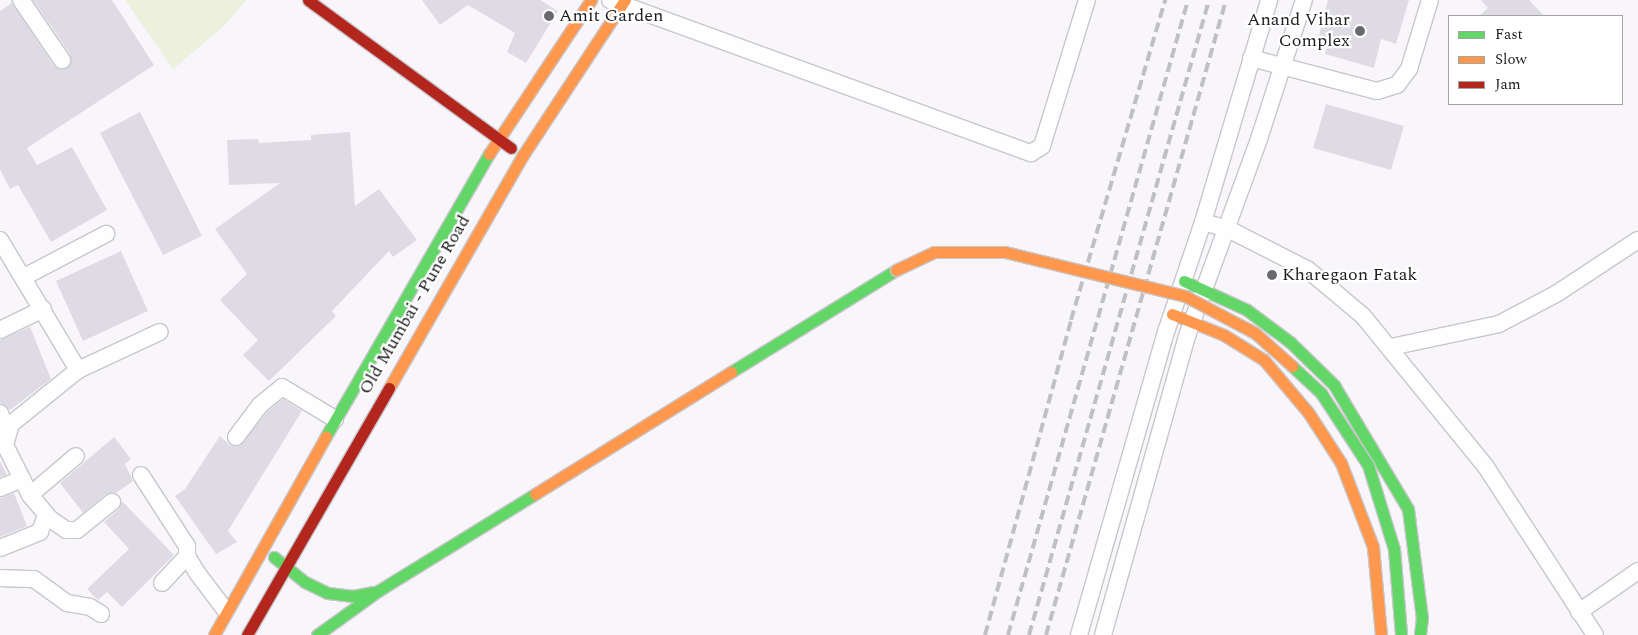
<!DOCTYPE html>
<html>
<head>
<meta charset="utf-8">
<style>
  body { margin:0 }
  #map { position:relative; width:1638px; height:635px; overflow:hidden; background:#f8f6fb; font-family:Spectral,serif }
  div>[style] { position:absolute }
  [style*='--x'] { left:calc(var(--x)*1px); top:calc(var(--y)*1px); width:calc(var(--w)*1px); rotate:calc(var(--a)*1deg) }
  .green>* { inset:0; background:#ecf0dd }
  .building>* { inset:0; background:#dfdbe4 }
  .roads { filter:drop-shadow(1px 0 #c8c6cb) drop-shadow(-1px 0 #c8c6cb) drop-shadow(0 1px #c8c6cb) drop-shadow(0 -1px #c8c6cb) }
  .street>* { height:16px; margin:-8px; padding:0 8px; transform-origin:8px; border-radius:8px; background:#fefefe }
  .fast>* { height:11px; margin:-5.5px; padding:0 5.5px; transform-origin:5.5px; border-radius:5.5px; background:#63d668 }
  .slow>* { height:11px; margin:-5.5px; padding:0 5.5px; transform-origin:5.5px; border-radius:5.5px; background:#ff974d }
  .jam>* { height:11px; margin:-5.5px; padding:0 5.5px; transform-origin:5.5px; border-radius:5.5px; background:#b3261e }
  .rail>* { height:4px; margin-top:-2px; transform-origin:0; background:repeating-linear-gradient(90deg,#c1c0c1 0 10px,transparent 0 15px) }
  .bridges { filter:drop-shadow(1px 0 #c8c6cb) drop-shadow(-1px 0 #c8c6cb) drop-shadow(0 1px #c8c6cb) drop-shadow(0 -1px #c8c6cb) }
  .fast-bridge>* { height:11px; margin:-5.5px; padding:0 5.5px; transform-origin:5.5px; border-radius:5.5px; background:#63d668 }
  .slow-bridge>* { height:11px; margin:-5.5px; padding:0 5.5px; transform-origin:5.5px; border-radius:5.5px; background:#ff974d }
  .dots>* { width:14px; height:14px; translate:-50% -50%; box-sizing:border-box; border:2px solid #fff; border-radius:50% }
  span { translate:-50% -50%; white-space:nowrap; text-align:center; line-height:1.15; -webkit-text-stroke:4.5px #fff; paint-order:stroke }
  .poi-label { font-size:18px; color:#1d1c1f }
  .left { translate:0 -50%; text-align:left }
  .right { translate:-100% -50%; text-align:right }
  .street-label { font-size:18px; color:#1d1c1f }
  .legend { position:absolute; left:1448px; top:15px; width:175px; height:90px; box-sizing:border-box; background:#fff; border:1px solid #a5a4a5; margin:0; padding:6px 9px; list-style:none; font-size:15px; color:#1d1c1f }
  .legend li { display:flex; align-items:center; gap:10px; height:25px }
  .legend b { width:25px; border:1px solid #a5a4a5 }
</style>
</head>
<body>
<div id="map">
  <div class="green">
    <div style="clip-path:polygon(125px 0,246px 0,224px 26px,173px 69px)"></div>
  </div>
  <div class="building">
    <div style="clip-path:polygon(33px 0,112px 0,154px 65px,27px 148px,37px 165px,72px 147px,107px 210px,51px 242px,18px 185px,10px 189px,0 169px,0 11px,12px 3px,54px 66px,63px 70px,71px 64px,70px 54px)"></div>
    <div style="clip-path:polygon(422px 0,540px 0,558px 11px,526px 63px,507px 52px,515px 33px,468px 5px,440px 25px)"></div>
    <div style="clip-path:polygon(1328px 0,1409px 0,1396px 44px,1381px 39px,1374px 68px,1325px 54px,1327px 46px,1317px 43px)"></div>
    <div style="clip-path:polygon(1481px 0,1529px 0,1544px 16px,1479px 16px,1488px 8px)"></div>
    <div style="clip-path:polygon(1326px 104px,1404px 126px,1391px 170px,1313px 148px)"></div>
    <div style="clip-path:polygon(140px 112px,202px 236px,163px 255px,100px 133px)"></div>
    <div style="clip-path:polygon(350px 132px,355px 206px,379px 189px,417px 240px,393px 257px,389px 251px,332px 311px,336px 316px,269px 381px,243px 355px,258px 340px,220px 300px,247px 274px,215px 229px,280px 183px,229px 185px,227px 140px,258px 139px,259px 143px,311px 140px,311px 135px)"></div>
    <div style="clip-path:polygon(121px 251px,148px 311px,83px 341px,56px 281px)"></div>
    <div style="clip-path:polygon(30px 327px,51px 379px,10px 410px,0 403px,0 340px)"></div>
    <div style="clip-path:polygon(283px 399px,302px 411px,228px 531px,237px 542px,216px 554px,175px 496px,185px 489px,220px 436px,230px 445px,240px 446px,267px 412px)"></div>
    <div style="clip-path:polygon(114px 437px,131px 459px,125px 464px,133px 481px,116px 493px,106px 494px,83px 513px,60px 483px)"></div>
    <div style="clip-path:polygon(0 461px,7px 475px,0 477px)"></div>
    <div style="clip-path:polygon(14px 493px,27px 526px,0 537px,0 498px)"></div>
    <div style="clip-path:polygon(122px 501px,174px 555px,122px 607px,107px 592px,98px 600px,87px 589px,129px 549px,104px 522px,119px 509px)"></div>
  </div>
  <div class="roads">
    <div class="street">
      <div style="--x:21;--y:0;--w:73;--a:55.7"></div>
      <div style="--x:610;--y:0;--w:448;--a:20"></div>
      <div style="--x:1031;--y:153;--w:13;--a:-32"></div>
      <div style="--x:1042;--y:146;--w:153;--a:-72.9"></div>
      <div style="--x:1251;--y:58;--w:130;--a:14.7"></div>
      <div style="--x:1377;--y:91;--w:21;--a:-17"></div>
      <div style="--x:1397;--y:85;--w:20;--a:-53"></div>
      <div style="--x:1409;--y:69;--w:72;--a:-73.1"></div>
      <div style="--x:1203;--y:222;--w:26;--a:16"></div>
      <div style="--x:1228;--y:229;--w:89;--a:26.9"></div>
      <div style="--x:1307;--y:269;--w:73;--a:40"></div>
      <div style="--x:1363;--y:316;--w:195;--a:50.8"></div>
      <div style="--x:1486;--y:467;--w:200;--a:57"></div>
      <div style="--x:0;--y:240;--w:152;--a:59"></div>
      <div style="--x:78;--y:370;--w:90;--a:-24.9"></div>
      <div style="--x:24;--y:277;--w:93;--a:-27.7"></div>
      <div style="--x:0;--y:330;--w:48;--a:-26"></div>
      <div style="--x:1391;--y:347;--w:110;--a:-12"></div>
      <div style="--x:1499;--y:324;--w:64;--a:-27.8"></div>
      <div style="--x:1556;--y:294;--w:98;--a:-33.4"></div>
      <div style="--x:78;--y:370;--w:86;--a:141.1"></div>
      <div style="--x:11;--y:424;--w:22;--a:106"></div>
      <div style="--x:5;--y:445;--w:56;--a:63.4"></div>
      <div style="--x:30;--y:495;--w:30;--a:50"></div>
      <div style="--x:49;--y:518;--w:21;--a:35"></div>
      <div style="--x:66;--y:530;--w:11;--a:0"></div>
      <div style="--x:77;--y:530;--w:45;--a:-38.7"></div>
      <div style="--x:0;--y:413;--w:19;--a:69"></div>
      <div style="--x:7;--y:431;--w:8;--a:157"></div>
      <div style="--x:236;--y:437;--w:40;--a:-53"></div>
      <div style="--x:260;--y:405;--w:28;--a:-39"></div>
      <div style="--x:282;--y:387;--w:62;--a:31.1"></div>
      <div style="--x:141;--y:475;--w:85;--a:57.1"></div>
      <div style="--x:187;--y:546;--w:10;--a:90"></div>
      <div style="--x:187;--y:556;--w:21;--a:59"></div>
      <div style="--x:198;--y:574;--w:46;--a:52.9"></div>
      <div style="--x:0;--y:488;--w:24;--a:-22"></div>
      <div style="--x:30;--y:495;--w:60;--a:-40.3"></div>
      <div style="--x:0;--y:548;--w:43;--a:-21.8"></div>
      <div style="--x:40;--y:532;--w:18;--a:-71"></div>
      <div style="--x:0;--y:578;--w:34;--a:2"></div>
      <div style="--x:34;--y:579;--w:41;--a:36"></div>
      <div style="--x:67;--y:603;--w:23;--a:10"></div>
      <div style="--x:90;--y:607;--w:13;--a:32"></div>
      <div style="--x:162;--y:583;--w:37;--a:-47"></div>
      <div style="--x:1579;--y:612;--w:72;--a:-34.8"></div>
      <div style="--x:1079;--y:635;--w:318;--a:-74"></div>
      <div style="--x:1167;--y:329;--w:113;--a:-71.4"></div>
      <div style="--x:1203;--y:222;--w:232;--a:-73.4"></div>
      <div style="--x:1103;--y:635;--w:311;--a:-74.3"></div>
      <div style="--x:1187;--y:336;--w:210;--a:-69.9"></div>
      <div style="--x:1259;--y:139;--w:146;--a:-72.1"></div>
    </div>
    <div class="fast">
      <div style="--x:1184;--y:281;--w:69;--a:24.7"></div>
      <div style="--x:1247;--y:310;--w:54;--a:36.7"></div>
      <div style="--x:1290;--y:342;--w:62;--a:44.3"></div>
      <div style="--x:1334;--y:385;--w:144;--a:59.2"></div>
      <div style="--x:1408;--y:509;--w:110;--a:82.7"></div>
      <div style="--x:1422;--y:618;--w:17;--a:97"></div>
      <div style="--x:731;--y:372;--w:194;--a:-31.7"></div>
      <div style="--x:326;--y:436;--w:326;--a:-60"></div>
      <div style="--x:274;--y:557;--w:40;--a:39"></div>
      <div style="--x:305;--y:582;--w:25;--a:26"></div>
      <div style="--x:328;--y:593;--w:25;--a:7"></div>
      <div style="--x:353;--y:596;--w:21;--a:-11"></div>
      <div style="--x:317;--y:635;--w:75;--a:-35.8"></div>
      <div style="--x:378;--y:591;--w:185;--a:-31.7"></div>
    </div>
    <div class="slow">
      <div style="--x:489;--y:154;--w:185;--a:-56.5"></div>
      <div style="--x:1172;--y:314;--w:56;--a:22"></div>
      <div style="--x:1224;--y:335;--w:47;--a:32"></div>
      <div style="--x:1264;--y:360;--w:68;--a:49.8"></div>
      <div style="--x:1308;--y:412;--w:61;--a:57.1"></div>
      <div style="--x:1341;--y:463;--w:90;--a:69.1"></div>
      <div style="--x:1373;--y:547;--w:88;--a:84.8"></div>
      <div style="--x:389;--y:388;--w:269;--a:-60.1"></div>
      <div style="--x:523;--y:155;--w:186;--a:-56.7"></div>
      <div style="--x:535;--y:494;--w:231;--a:-31.9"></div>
      <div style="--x:214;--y:635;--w:228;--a:-60.6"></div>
    </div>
    <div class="jam">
      <div style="--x:308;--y:0;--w:251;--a:36.1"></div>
      <div style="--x:247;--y:635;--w:285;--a:-60.1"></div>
    </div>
  </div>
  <div class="rail">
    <div style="--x:985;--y:635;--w:327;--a:-74.7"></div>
    <div style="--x:1071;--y:320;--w:334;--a:-73.6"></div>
    <div style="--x:1008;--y:635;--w:660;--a:-74.17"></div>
    <div style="--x:1029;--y:635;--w:660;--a:-74.17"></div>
    <div style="--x:1046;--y:635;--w:660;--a:-74.17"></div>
  </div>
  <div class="bridges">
    <div class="fast-bridge">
      <div style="--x:1292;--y:366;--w:40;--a:43"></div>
      <div style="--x:1321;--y:393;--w:86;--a:56.9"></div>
      <div style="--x:1368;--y:465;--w:88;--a:72.8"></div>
      <div style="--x:1394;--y:549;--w:86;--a:85.3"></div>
    </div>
    <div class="slow-bridge">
      <div style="--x:896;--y:270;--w:42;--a:-25.3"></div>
      <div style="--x:934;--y:252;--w:71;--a:0"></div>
      <div style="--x:1005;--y:252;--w:185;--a:13.7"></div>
      <div style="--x:1185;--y:296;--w:79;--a:27.9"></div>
      <div style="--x:1255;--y:333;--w:50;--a:41.7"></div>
    </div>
  </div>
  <div class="dots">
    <div style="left:549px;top:16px;background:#6a686c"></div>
    <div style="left:1360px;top:31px;background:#6a686c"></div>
    <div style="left:1272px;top:275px;background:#6a686c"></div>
  </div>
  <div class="poi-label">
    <span class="left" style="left:559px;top:16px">Amit Garden</span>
    <span class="right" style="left:1350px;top:31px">Anand Vihar<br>Complex</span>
    <span class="left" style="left:1282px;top:275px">Kharegaon Fatak</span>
  </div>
  <div class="street-label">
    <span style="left:415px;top:305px;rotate:-60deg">Old Mumbai - Pune Road</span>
  </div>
  <ul class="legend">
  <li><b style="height:6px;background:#63d668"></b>Fast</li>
  <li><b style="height:6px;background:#ff974d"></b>Slow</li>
  <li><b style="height:6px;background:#b3261e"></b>Jam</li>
  </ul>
</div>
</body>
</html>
